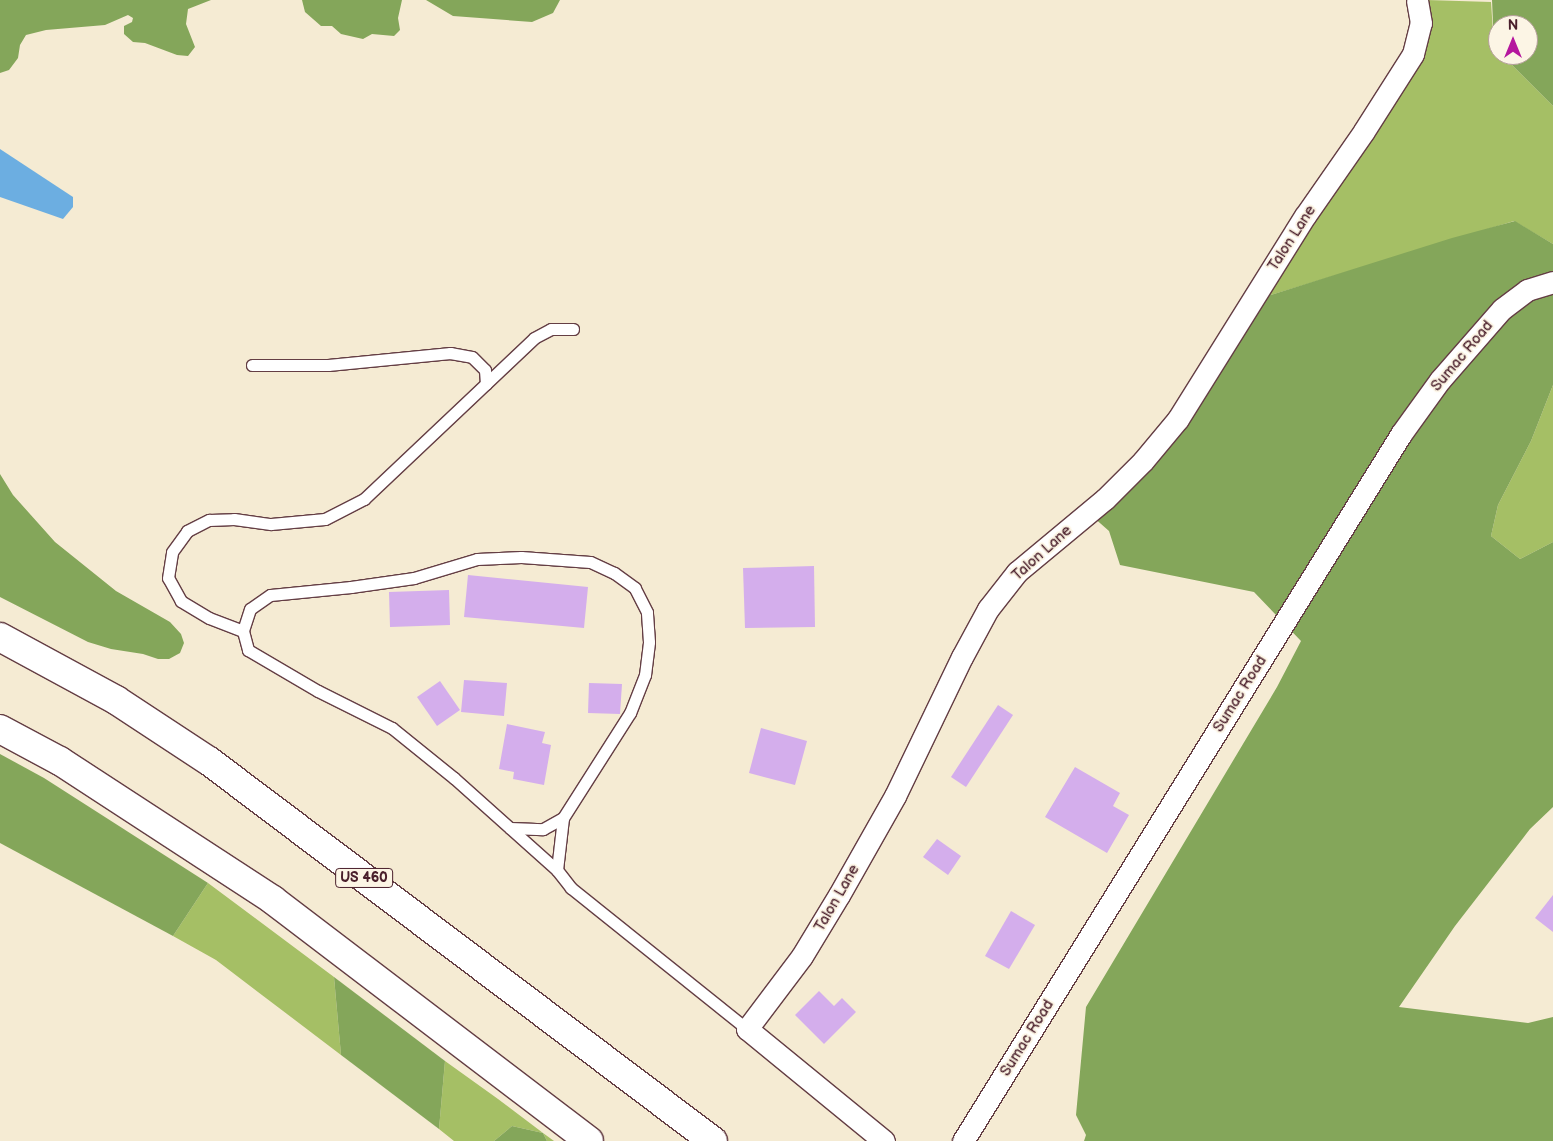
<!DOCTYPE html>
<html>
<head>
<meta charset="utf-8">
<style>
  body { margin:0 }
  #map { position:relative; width:1553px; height:1141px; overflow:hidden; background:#f5ebd3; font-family:"Balsamiq Sans",sans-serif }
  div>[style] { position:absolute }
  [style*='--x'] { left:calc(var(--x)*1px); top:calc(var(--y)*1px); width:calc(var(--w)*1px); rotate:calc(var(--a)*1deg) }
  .green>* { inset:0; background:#a5bf65 }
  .forest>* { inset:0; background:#84a65a }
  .water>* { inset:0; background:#6caee1 }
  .building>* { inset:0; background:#d4aeec }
  .roads { filter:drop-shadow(1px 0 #643e44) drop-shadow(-1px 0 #643e44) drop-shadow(0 1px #643e44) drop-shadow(0 -1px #643e44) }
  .lane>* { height:11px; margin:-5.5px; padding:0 5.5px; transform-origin:5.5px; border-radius:5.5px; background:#fff }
  .street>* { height:21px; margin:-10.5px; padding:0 10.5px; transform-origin:10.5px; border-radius:10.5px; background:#fff }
  .highway>* { height:28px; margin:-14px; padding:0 14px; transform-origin:14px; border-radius:14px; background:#fff }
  span { translate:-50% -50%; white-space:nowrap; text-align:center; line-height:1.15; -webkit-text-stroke:4px #fcf5e5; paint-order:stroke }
  .shield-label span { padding:1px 4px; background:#fcf5e5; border:1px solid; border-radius:4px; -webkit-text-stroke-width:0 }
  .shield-label { font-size:14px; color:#4a1f2b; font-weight:700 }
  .street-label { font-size:15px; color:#4a1f2b }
  .north { position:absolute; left:1488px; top:15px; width:50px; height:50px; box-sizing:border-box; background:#fcf5e5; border:1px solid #b59f9b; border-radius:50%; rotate:0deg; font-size:14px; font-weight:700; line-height:20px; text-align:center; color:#4a1f2b }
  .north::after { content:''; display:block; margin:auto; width:18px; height:22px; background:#b5179e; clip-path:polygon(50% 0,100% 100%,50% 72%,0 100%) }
</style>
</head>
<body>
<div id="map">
  <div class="green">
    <div style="clip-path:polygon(1427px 0,1491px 2px,1494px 47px,1498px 55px,1502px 55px,1553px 106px,1553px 244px,1514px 221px,1261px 298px,1422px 55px,1431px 19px)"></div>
    <div style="clip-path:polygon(1553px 385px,1553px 542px,1520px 559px,1491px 536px,1498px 505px,1531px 441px)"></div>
    <div style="clip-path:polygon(208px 883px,334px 977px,341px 1055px,216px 960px,173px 936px)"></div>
    <div style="clip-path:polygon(445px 1061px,498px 1099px,543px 1133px,554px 1141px,547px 1141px,543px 1133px,512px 1126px,494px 1141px,454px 1141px,439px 1129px)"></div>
  </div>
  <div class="forest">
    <div style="clip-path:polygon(0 0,211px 0,188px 9px,186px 24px,195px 47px,188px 56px,177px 55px,145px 43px,133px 42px,124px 34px,124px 26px,132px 22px,133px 18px,128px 15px,105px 25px,46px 30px,26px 35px,20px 45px,18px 58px,9px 70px,0 73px)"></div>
    <div style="clip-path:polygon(302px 0,402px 0,398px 18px,400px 30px,394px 36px,372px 34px,363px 39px,341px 34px,332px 26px,321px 26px,305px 12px)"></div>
    <div style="clip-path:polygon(426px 0,560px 0,553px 13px,532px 22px,453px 16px)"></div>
    <div style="clip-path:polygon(1492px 0,1553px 0,1553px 106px,1502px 55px,1528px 55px,1528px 25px,1498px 25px,1498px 51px,1494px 47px)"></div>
    <div style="clip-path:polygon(1515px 221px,1553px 244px,1553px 385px,1531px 441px,1498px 505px,1491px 536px,1520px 559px,1553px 542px,1553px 807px,1530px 829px,1455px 926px,1399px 1007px,1528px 1023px,1553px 1017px,1553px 1141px,1084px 1141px,1086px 1135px,1076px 1115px,1086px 1007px,1277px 687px,1301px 641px,1254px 592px,1120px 565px,1109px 531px,1092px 516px,1261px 298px,1452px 238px)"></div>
    <div style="clip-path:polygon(0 474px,13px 495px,55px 542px,116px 591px,170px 622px,181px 634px,184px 643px,180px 653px,169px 659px,158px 659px,143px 654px,111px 649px,88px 642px,0 597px)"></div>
    <div style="clip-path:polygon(0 754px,44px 778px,208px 883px,173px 936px,0 843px)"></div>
    <div style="clip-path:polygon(334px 977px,445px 1061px,439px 1129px,341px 1055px)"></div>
    <div style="clip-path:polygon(512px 1126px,543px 1133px,547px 1141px,494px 1141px)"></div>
  </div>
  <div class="water">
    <div style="clip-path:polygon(0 149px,73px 197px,73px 207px,63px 219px,0 197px)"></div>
  </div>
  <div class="building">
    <div style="clip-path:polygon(814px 566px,815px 627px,745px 628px,743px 568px)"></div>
    <div style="clip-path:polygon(468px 575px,588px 587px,584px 628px,464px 617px)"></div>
    <div style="clip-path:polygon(449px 590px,450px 625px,390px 627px,389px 592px)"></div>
    <div style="clip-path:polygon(464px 680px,507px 683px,504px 716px,461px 712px)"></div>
    <div style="clip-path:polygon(440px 681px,460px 710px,437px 726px,417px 697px)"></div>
    <div style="clip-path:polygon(589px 683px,622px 684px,620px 714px,588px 713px)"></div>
    <div style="clip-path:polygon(998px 705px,1013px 715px,966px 787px,951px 777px)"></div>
    <div style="clip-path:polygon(507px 724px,545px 732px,542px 743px,551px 745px,544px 785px,513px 779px,514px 772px,499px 769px)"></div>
    <div style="clip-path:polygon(761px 728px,807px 741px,795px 785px,749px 773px)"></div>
    <div style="clip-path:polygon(1075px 767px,1120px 793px,1113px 806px,1129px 815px,1107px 853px,1045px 817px)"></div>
    <div style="clip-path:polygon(937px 839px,961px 856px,948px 875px,923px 857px)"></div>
    <div style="clip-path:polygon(1553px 895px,1553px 932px,1535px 918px)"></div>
    <div style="clip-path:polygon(1011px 911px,1035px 925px,1009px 969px,985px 956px)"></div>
    <div style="clip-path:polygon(819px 991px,834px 1006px,842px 998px,856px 1012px,824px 1044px,795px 1015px)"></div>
  </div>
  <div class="roads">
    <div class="lane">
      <div style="--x:252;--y:365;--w:76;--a:0"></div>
      <div style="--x:328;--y:365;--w:123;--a:-5.6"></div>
      <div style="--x:450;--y:353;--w:22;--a:10"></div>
      <div style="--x:472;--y:357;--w:18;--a:45"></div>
      <div style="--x:485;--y:370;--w:14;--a:86"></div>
      <div style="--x:243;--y:631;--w:36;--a:-159"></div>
      <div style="--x:209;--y:618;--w:33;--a:-149"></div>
      <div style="--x:181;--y:601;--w:26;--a:-119"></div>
      <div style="--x:168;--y:578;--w:26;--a:-81"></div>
      <div style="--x:172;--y:552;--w:26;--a:-54"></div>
      <div style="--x:187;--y:531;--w:25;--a:-27"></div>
      <div style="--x:209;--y:520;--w:25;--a:-2"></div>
      <div style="--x:234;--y:519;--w:37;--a:8"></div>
      <div style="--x:271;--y:524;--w:54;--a:-5.3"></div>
      <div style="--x:325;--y:519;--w:44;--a:-27.1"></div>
      <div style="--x:364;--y:499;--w:234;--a:-43.4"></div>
      <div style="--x:534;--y:338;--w:19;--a:-28"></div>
      <div style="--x:551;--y:329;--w:22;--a:0"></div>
      <div style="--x:510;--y:828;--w:33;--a:2"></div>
      <div style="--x:543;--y:829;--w:23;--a:-29"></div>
      <div style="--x:557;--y:870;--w:52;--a:-83.4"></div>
      <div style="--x:563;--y:818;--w:125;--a:-57.5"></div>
      <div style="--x:630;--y:713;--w:41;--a:-68.5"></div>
      <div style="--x:645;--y:675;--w:33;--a:-83"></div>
      <div style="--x:649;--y:642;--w:30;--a:-94"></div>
      <div style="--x:647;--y:612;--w:27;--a:-117"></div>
      <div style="--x:635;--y:588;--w:26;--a:-144"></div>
      <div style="--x:614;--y:573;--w:26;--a:-155"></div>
      <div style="--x:590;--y:562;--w:69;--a:-175.9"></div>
      <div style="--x:521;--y:557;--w:44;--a:177.4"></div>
      <div style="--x:477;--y:559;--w:66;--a:163.2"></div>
      <div style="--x:414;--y:578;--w:64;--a:171.9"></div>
      <div style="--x:351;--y:587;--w:81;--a:174.4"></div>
      <div style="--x:270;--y:595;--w:24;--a:145"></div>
      <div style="--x:250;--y:609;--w:23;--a:108"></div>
      <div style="--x:243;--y:631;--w:20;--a:75"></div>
      <div style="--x:248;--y:650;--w:81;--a:30.4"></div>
      <div style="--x:318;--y:691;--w:83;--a:26.6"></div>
      <div style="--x:392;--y:728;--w:80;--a:38.9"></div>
      <div style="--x:454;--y:778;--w:138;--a:41.8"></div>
      <div style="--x:557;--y:870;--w:23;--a:52"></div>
      <div style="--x:571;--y:888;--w:226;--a:38.7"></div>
    </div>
    <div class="street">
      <div style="--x:884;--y:1141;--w:177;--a:-140.7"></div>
      <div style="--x:747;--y:1029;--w:91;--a:-53"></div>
      <div style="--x:802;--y:956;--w:71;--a:-58.8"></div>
      <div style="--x:839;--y:895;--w:114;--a:-60.5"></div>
      <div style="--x:895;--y:796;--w:154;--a:-64.3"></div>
      <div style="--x:962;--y:657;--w:55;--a:-61.6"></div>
      <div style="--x:988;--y:609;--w:47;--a:-51.9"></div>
      <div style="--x:1017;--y:572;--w:114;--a:-39.7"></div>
      <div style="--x:1105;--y:499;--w:54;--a:-45"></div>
      <div style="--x:1143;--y:461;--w:55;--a:-50.2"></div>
      <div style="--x:1178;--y:419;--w:239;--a:-58"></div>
      <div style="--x:1305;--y:216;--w:103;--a:-55.2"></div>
      <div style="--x:1364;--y:131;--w:91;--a:-57.5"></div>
      <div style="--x:1413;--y:54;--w:32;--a:-76"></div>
      <div style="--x:1421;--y:23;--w:23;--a:-100"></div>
      <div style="--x:963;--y:1141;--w:832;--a:-58.22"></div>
      <div style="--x:1401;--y:434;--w:67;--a:-54.2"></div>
      <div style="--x:1440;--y:380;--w:94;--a:-48.9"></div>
      <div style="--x:1502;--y:309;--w:31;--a:-37"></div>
      <div style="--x:1527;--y:290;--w:27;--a:-17"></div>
    </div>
    <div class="highway">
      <div style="--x:0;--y:637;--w:132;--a:28.5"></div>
      <div style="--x:116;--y:700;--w:111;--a:33.3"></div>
      <div style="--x:209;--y:761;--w:631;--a:37.02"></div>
      <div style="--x:0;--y:729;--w:68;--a:28.1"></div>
      <div style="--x:60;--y:761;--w:254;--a:33.1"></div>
      <div style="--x:273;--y:900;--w:397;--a:37.3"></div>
    </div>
  </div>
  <div class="shield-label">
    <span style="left:364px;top:878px">US 460</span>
  </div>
  <div class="street-label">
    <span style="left:1292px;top:238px;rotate:-57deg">Talon Lane</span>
    <span style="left:1462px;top:356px;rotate:-50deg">Sumac Road</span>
    <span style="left:1042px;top:553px;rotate:-42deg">Talon Lane</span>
    <span style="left:1240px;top:694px;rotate:-58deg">Sumac Road</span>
    <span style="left:837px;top:898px;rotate:-60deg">Talon Lane</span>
    <span style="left:1027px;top:1038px;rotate:-58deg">Sumac Road</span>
  </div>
  <div class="north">N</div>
</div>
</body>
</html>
